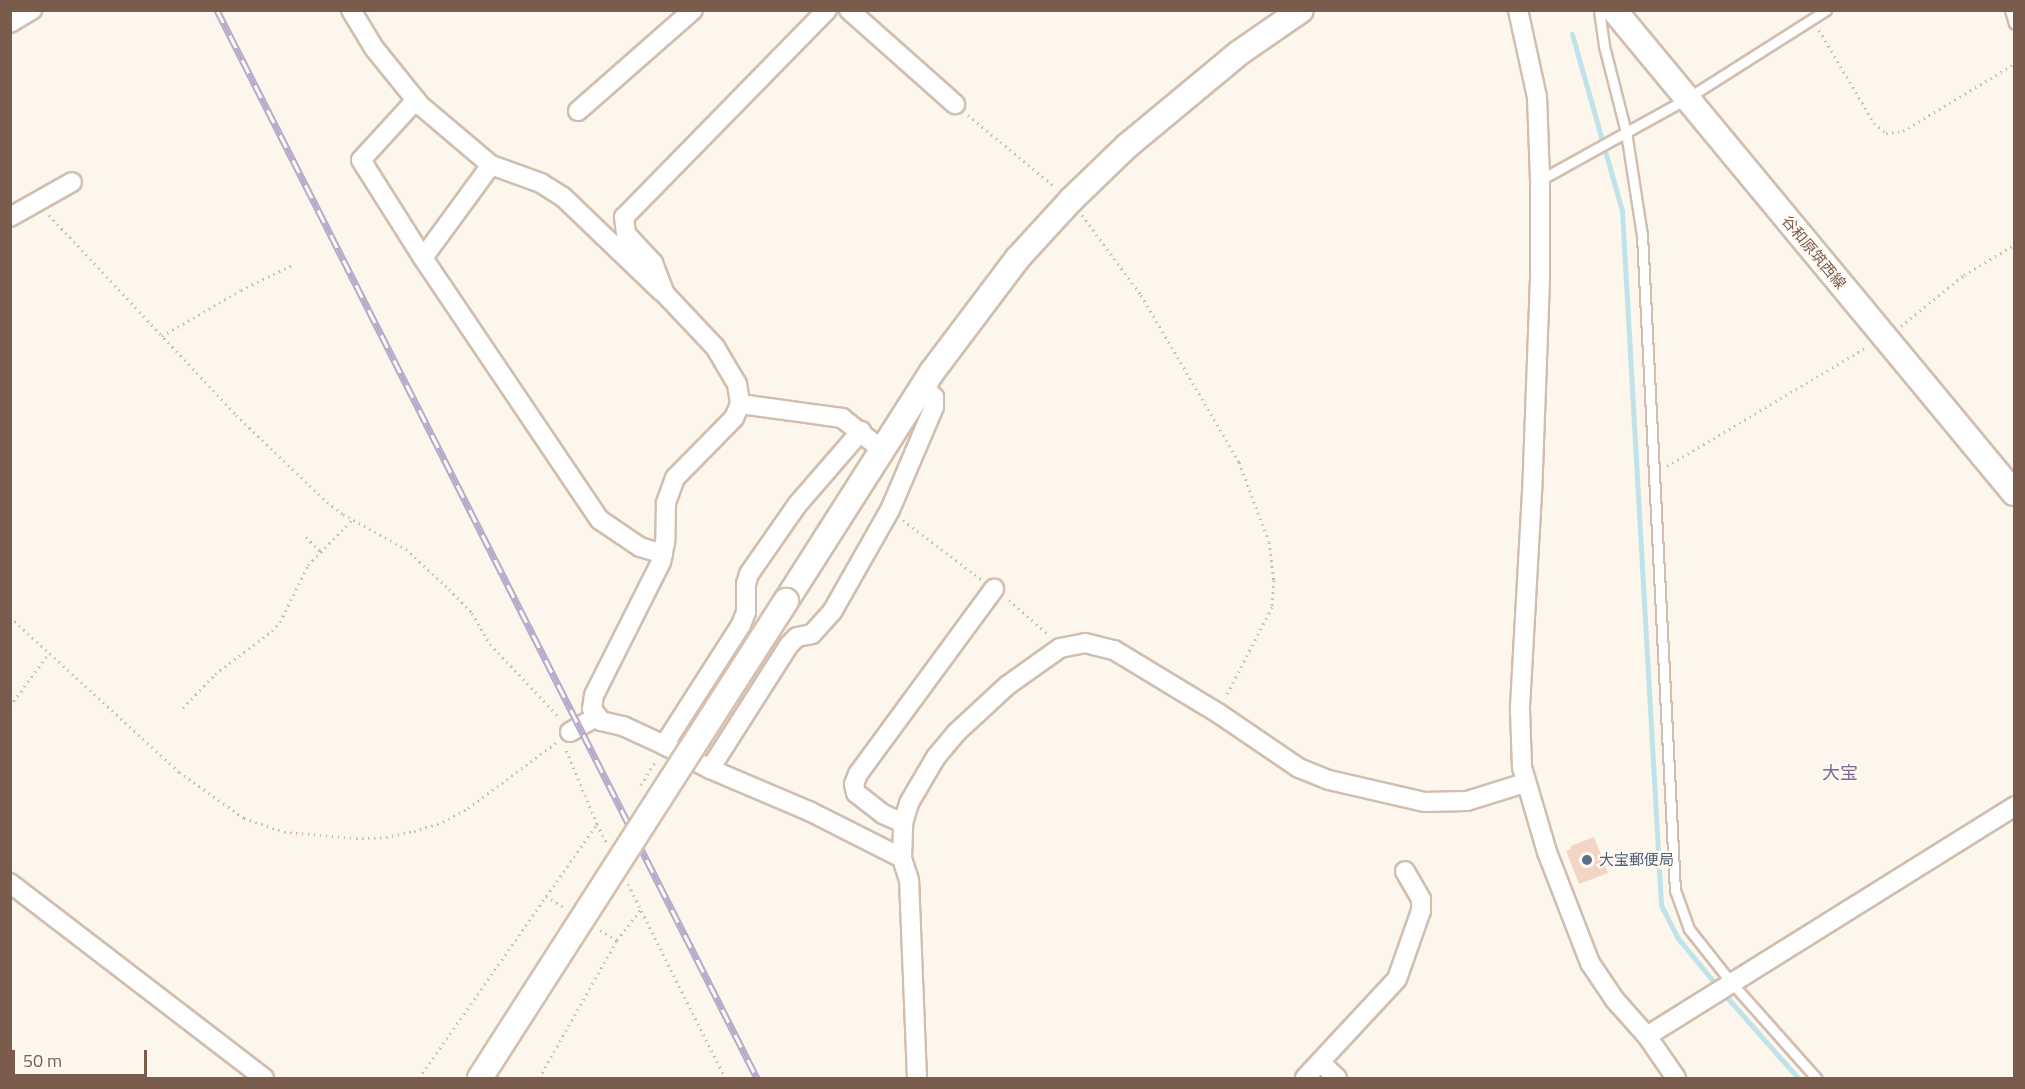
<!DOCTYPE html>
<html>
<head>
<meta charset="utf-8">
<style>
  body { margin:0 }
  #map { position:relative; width:2025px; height:1089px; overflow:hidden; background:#fdf6ec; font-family:"Titillium Web","Noto Sans JP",sans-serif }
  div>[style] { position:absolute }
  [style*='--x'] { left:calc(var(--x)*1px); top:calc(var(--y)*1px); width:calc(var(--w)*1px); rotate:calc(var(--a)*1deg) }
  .stream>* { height:5px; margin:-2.5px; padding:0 2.5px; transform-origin:2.5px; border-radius:2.5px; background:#bfe3e8 }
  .building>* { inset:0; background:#f3d5c3 }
  .path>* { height:3px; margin-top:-1.5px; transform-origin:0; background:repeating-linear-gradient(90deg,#d9b8a5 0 1.5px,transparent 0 6px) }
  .roads { filter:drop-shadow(2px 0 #d1beb0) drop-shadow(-2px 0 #d1beb0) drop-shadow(0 2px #d1beb0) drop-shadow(0 -2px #d1beb0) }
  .lane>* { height:9px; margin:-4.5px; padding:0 4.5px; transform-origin:4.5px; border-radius:4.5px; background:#fff }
  .street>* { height:18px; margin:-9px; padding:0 9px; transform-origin:9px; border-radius:9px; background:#fff }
  .secondary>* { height:24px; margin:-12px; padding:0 12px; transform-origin:12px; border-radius:12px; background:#fff }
  .rail>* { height:7px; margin-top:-3.5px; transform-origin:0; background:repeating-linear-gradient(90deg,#fffaf3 0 14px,#b9a8c9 0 28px); box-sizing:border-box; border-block:2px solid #b9a8c9 }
  .bridges { filter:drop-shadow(2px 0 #d6c0b0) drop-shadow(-2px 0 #d6c0b0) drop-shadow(0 2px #d6c0b0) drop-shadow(0 -2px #d6c0b0) }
  .secondary-bridge>* { height:24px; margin:-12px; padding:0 12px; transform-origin:12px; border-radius:12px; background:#fff }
  .dots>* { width:16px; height:16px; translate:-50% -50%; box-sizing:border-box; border:3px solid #fffaf3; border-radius:50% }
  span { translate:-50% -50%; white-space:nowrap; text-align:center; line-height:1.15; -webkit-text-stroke:4.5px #fffaf3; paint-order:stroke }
  .street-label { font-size:15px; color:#7a5c4d }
  .service-label { font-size:15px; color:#4e5e75 }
  .left { translate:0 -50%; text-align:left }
  .quarter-label { font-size:18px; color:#846695 }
  .frame { position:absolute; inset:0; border:12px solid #7a5c4d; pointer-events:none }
  .scale { position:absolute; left:12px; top:1050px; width:135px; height:27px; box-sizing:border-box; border:3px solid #7a5c4d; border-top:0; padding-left:8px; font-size:18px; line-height:21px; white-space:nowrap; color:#7a5c4d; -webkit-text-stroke:4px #fffaf3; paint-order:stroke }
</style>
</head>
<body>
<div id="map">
  <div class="stream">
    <div style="--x:1572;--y:34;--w:184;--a:74.2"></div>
    <div style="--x:1622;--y:211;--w:695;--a:86.78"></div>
    <div style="--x:1661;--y:905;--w:36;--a:63"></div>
    <div style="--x:1677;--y:937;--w:65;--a:50.6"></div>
    <div style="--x:1724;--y:994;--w:112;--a:48.6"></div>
  </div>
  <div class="building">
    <div style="clip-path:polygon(1594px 837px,1608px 873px,1579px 884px,1566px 851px,1571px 849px,1571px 846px)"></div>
  </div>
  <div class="path">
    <div style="--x:1819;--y:30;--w:108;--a:59.4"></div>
    <div style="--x:1874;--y:123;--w:16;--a:40"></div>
    <div style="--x:1886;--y:133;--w:17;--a:-7"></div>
    <div style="--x:1903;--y:131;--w:130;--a:-31.1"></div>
    <div style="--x:968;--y:115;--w:113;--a:39.6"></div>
    <div style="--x:49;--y:215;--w:274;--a:46.9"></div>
    <div style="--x:236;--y:415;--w:126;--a:43.7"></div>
    <div style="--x:327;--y:502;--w:20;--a:37"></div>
    <div style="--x:343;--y:514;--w:72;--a:29.1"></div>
    <div style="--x:406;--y:549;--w:59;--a:42.9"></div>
    <div style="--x:449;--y:589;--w:33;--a:46"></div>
    <div style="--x:472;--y:613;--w:36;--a:60"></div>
    <div style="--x:490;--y:644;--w:102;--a:46.6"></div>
    <div style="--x:1082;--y:215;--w:99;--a:53.6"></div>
    <div style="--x:1141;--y:295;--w:194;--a:59.6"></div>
    <div style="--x:1239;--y:462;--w:85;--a:69.4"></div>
    <div style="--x:1269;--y:542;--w:38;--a:83"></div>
    <div style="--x:1274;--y:580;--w:27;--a:94"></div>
    <div style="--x:1272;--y:607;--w:102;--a:117.3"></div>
    <div style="--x:1901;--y:326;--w:81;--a:-39"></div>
    <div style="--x:1964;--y:275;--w:58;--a:-31"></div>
    <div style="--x:162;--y:336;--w:91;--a:-30.2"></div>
    <div style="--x:241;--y:290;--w:57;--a:-26.1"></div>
    <div style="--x:1667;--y:466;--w:233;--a:-30.8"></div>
    <div style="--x:903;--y:520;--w:99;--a:37.2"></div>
    <div style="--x:306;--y:537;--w:21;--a:45"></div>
    <div style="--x:1009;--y:600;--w:53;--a:41.2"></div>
    <div style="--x:10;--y:617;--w:229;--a:42.5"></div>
    <div style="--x:179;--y:772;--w:80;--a:35.3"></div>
    <div style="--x:244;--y:818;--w:42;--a:19.3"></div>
    <div style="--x:284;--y:832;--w:72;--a:4.8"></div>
    <div style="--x:356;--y:838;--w:30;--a:-2"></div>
    <div style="--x:386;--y:837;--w:29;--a:-12"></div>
    <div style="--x:414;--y:831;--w:30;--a:-17"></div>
    <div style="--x:443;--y:822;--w:29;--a:-29"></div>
    <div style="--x:468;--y:808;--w:111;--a:-36.6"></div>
    <div style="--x:10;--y:706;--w:66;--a:-53.7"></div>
    <div style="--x:183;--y:708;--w:47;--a:-46.7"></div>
    <div style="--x:215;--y:674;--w:71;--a:-37"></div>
    <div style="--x:272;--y:631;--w:12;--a:-48"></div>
    <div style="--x:280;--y:622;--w:64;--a:-63.8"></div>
    <div style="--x:308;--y:565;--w:63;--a:-45.6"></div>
    <div style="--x:641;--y:785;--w:29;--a:-59"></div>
    <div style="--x:597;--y:824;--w:22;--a:63"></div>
    <div style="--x:628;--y:884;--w:217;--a:63.4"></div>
    <div style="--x:546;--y:896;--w:22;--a:32"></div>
    <div style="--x:617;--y:940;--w:39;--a:-52"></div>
    <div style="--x:419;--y:1078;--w:310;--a:-55"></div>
    <div style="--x:597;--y:824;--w:83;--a:-112.6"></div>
    <div style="--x:539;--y:1078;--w:159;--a:-60.5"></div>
    <div style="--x:617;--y:940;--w:22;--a:-150"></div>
  </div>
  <div class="roads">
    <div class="lane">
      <div style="--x:1599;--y:10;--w:36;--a:82"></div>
      <div style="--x:1604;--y:46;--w:89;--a:75.7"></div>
      <div style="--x:1626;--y:132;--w:104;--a:81.2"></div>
      <div style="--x:1642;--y:235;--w:656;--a:87.12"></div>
      <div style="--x:1675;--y:890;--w:41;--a:70.3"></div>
      <div style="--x:1689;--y:929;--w:66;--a:51.7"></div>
      <div style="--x:1730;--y:981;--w:130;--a:48.4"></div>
      <div style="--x:2010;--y:10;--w:14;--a:73"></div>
      <div style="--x:1540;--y:180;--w:167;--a:-29"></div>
      <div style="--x:1686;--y:99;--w:166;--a:-32.4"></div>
    </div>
    <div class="street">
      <div style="--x:351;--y:10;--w:44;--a:58.8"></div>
      <div style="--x:374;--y:48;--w:73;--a:51.1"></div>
      <div style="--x:420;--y:105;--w:93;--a:40.2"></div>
      <div style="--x:827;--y:10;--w:290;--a:134.4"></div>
      <div style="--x:624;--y:217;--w:17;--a:83"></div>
      <div style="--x:626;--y:234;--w:40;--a:47"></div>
      <div style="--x:653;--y:263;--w:33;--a:69"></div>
      <div style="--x:665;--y:294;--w:73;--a:46.7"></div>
      <div style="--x:715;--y:347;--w:43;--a:59.3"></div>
      <div style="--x:737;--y:384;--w:20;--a:81"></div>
      <div style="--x:740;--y:404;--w:15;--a:113"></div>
      <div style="--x:734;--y:418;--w:84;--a:134.5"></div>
      <div style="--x:675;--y:478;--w:27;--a:110"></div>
      <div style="--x:666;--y:503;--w:39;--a:91"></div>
      <div style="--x:665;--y:542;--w:20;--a:101"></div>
      <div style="--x:661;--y:562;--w:149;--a:116.7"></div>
      <div style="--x:594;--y:695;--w:14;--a:98"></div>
      <div style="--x:592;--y:709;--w:15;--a:53"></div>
      <div style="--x:601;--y:721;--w:23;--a:13"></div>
      <div style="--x:623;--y:726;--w:45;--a:24.9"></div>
      <div style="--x:664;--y:745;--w:52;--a:27.6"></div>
      <div style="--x:710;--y:769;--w:108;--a:23"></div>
      <div style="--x:809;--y:811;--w:104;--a:26.8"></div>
      <div style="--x:849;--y:10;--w:142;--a:41.6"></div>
      <div style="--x:1518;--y:10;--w:89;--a:77.7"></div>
      <div style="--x:1537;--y:97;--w:83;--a:87.9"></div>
      <div style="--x:1540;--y:180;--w:98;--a:90"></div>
      <div style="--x:1540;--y:278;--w:214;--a:92.1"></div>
      <div style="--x:1532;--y:492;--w:218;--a:93.2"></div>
      <div style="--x:1520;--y:710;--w:57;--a:88"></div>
      <div style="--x:1522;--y:767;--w:89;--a:73.6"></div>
      <div style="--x:1547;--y:852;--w:119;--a:68.8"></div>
      <div style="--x:1590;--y:963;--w:45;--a:56"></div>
      <div style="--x:1615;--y:1000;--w:48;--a:48.4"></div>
      <div style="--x:1647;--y:1036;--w:51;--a:55.4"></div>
      <div style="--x:10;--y:23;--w:26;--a:-31"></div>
      <div style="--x:416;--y:100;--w:81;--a:132.5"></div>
      <div style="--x:361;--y:160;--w:116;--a:57.7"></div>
      <div style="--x:578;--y:111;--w:153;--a:-41.3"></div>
      <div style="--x:10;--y:217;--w:71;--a:-29.4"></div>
      <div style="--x:661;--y:291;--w:136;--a:-136.2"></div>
      <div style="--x:563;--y:197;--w:26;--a:-148"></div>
      <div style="--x:541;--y:183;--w:53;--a:-160.2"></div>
      <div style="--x:491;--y:165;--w:115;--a:126.2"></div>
      <div style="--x:423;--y:258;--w:316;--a:56"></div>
      <div style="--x:600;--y:520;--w:48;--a:34"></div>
      <div style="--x:640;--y:547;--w:24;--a:17"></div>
      <div style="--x:740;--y:404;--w:103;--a:7.8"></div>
      <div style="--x:842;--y:418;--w:50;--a:38.5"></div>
      <div style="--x:570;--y:732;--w:30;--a:-30"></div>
      <div style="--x:664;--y:745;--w:143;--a:-57.3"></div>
      <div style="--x:741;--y:625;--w:14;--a:-69"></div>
      <div style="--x:746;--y:612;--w:28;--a:-90"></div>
      <div style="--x:746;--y:584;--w:10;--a:-73"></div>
      <div style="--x:749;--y:574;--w:84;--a:-55.2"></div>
      <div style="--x:797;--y:505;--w:98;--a:-49.1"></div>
      <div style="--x:710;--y:769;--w:147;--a:-57.5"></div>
      <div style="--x:789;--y:645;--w:11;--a:-45"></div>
      <div style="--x:797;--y:637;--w:15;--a:-11"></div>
      <div style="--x:812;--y:634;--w:30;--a:-48"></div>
      <div style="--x:832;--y:612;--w:117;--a:-60.4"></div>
      <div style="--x:890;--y:510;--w:112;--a:-66.9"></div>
      <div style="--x:934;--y:407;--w:10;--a:-90"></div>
      <div style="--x:934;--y:397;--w:16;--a:-140"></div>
      <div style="--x:903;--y:823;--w:22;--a:-156"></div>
      <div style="--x:883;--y:814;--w:34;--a:-142"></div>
      <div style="--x:856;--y:793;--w:9;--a:-103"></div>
      <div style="--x:854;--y:784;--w:11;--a:-68"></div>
      <div style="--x:858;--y:774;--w:230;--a:-53.7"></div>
      <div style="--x:10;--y:883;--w:320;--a:37.5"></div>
      <div style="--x:1647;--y:1036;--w:433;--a:-32"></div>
      <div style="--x:1321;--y:1063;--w:22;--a:43"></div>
      <div style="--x:917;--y:1078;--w:198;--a:-92.3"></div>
      <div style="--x:909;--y:880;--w:23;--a:-108"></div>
      <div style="--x:902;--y:858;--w:35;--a:-88"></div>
      <div style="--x:903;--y:823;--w:21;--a:-73"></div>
      <div style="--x:909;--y:803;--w:53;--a:-59.6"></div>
      <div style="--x:936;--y:757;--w:33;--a:-50"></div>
      <div style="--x:957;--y:732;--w:69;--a:-42.7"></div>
      <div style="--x:1008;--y:685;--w:64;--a:-35.4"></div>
      <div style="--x:1060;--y:648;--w:25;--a:-11"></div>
      <div style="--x:1085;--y:643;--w:30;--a:14"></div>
      <div style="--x:1114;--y:650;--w:122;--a:31.2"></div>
      <div style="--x:1218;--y:713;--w:98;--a:34.2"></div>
      <div style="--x:1299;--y:768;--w:32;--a:22"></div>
      <div style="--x:1329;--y:780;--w:98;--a:13"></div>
      <div style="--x:1424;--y:802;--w:43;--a:-1.3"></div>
      <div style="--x:1467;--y:801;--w:61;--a:-17.2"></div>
      <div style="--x:1305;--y:1078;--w:135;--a:-47.1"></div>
      <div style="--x:1397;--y:979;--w:72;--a:-70.6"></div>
      <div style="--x:1421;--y:911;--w:12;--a:-90"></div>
      <div style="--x:1421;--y:899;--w:32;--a:-120"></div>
    </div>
    <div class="secondary">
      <div style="--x:1614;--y:10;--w:627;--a:50.37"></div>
      <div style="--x:786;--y:601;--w:272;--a:-57.5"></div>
      <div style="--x:932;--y:372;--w:141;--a:-53"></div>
      <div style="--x:1017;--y:259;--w:80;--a:-47.5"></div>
      <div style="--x:1071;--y:200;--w:78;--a:-44"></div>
      <div style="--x:1127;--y:146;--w:146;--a:-39.7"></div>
      <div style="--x:1239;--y:53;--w:75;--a:-34.7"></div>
    </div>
  </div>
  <div class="rail">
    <div style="--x:217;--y:10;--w:1197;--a:63.18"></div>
  </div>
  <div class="bridges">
    <div class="secondary-bridge">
      <div style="--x:480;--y:1078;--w:567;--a:-57.32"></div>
    </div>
  </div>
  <div class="dots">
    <div style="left:1587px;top:860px;background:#5c6f8a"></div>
  </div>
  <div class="street-label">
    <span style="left:1814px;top:252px;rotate:50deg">谷和原筑西線</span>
  </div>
  <div class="service-label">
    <span class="left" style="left:1599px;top:860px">大宝郵便局</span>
  </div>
  <div class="quarter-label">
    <span style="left:1840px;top:773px">大宝</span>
  </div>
  <div class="frame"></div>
  <div class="scale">50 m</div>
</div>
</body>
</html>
